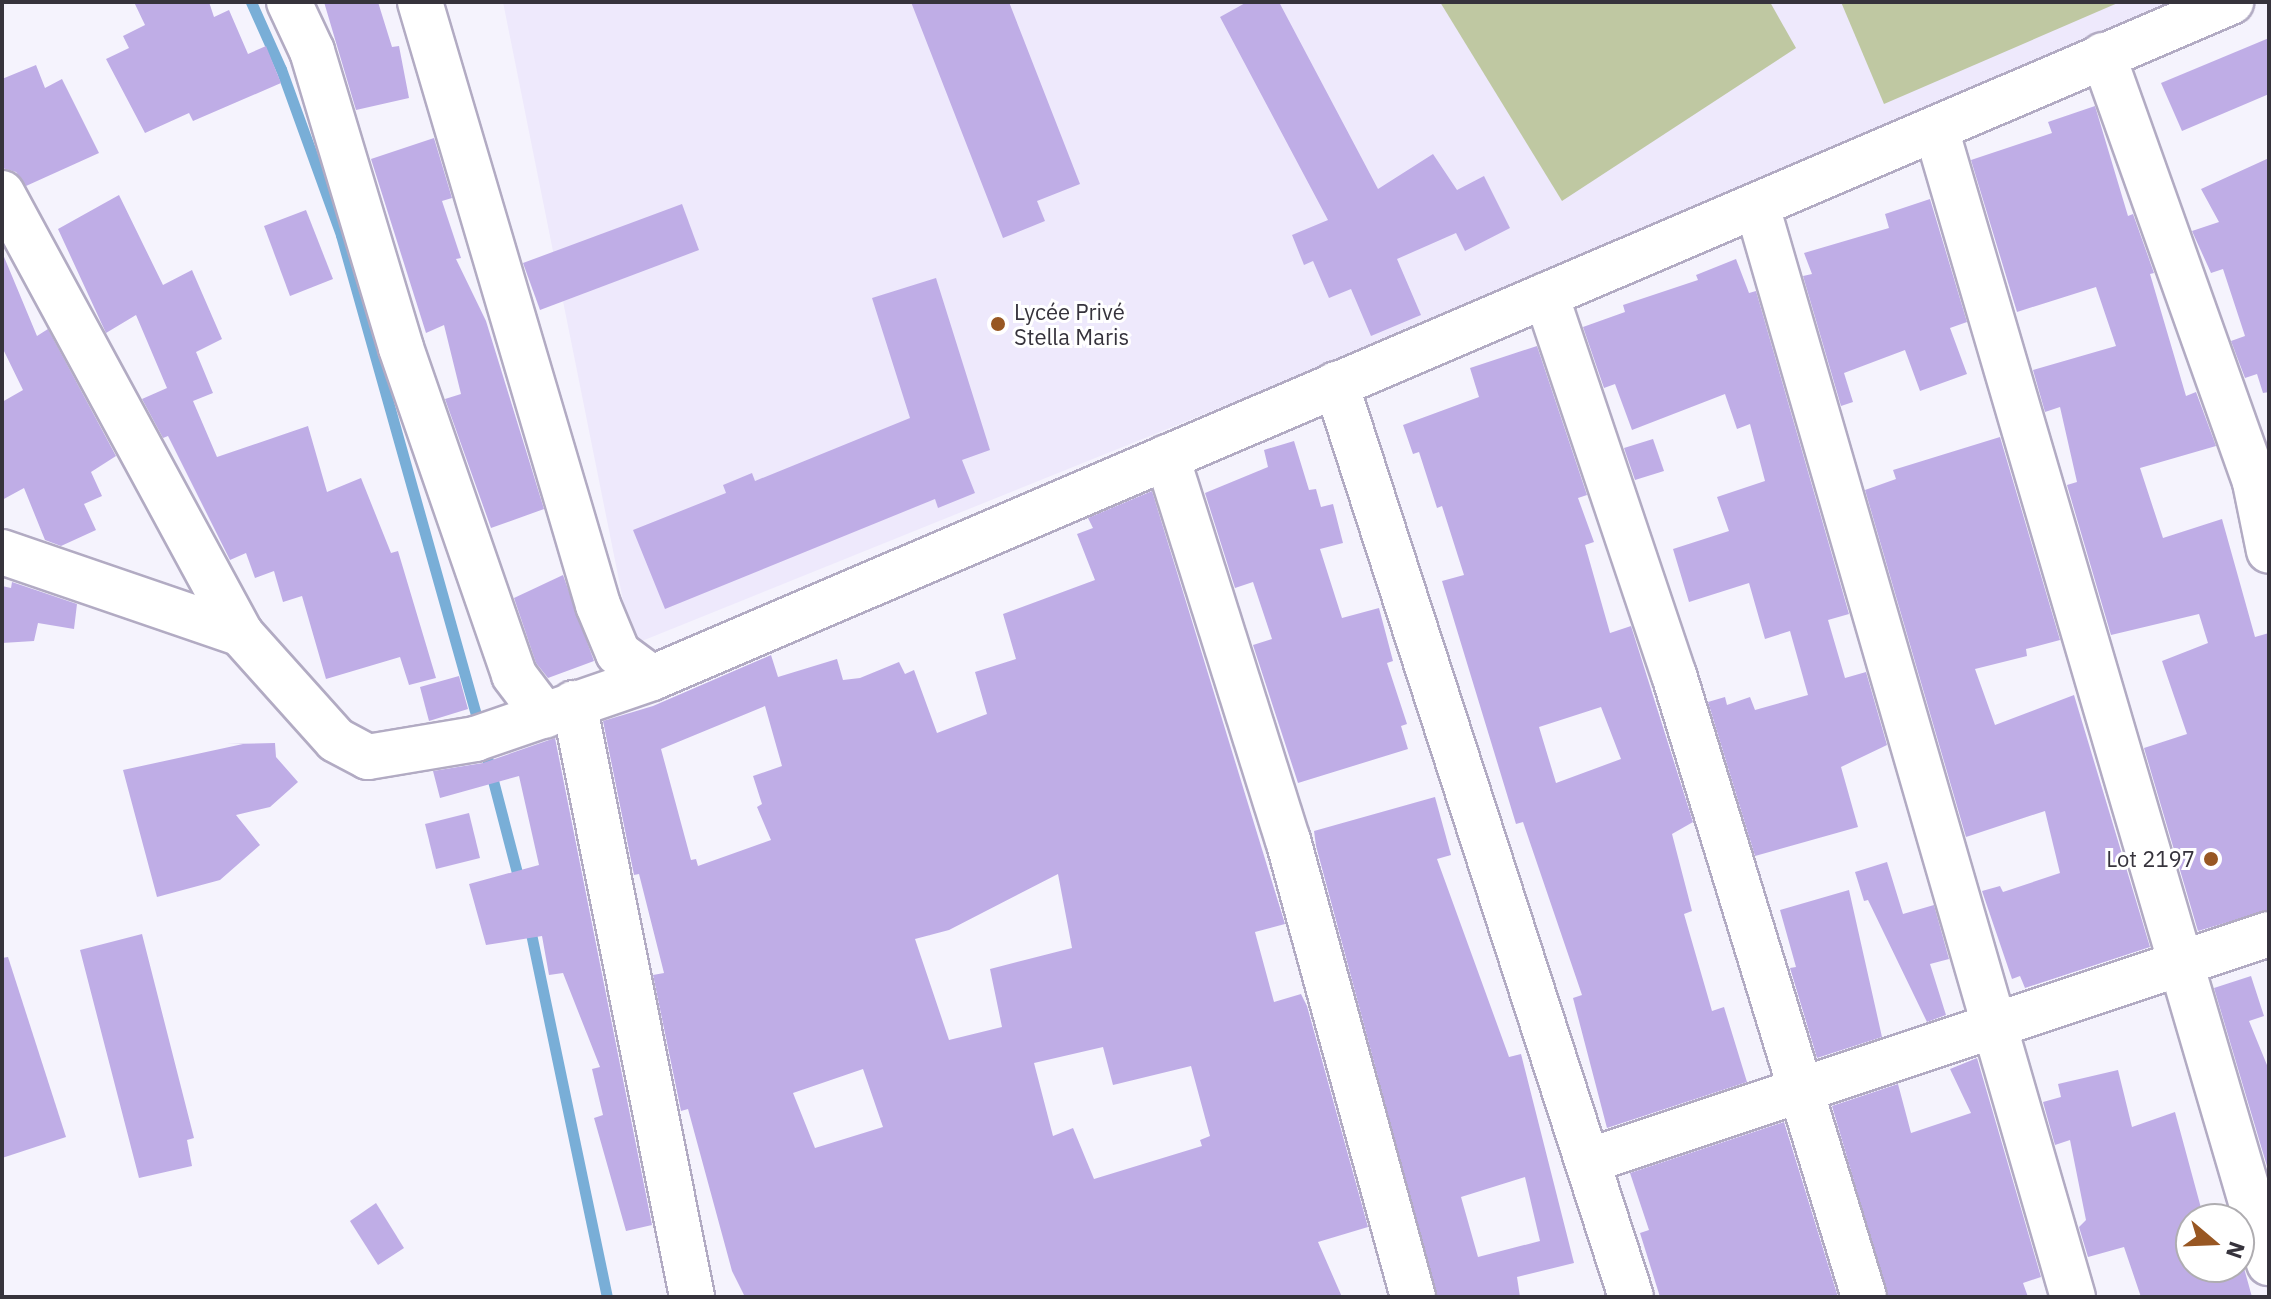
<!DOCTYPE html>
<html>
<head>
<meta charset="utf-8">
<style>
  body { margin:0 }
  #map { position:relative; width:2271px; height:1299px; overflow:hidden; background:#f5f3fd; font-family:"IBM Plex Sans",sans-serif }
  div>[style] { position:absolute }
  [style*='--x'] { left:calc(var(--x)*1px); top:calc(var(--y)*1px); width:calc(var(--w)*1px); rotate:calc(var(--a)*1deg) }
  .built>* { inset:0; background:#eee9fc }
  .green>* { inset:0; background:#bfc8a2 }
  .stream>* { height:11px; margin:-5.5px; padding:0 5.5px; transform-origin:5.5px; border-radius:5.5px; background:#79aed7 }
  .building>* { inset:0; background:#bfade6 }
  .roads { filter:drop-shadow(2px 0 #b2abc3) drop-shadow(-2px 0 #b2abc3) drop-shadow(0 2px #b2abc3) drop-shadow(0 -2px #b2abc3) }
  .minor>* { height:44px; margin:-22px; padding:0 22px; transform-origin:22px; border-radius:22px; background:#fff }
  .dots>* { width:22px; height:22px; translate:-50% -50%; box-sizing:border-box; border:4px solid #fff; border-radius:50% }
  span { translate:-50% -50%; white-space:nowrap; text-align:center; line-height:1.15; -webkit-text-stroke:6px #fff; paint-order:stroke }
  .poi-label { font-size:22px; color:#36333c }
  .left { translate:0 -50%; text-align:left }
  .right { translate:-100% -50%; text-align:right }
  .frame { position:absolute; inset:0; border:4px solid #36333c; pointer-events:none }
  .north { position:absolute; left:2175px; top:1203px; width:80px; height:80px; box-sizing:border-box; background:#fff; border:2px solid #afadb1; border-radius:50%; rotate:109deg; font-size:22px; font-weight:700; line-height:32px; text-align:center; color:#36333c }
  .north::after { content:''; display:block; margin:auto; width:28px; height:36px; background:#985723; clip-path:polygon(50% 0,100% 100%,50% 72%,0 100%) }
</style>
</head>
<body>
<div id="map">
  <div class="built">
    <div style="clip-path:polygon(503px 2px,2225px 2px,632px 645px)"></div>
  </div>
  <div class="green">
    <div style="clip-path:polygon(1440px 2px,1770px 2px,1796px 48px,1562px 201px)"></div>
    <div style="clip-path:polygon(1841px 2px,2120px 2px,1884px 104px)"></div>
  </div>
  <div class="stream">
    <div style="--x:251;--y:2;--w:73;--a:65.9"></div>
    <div style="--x:281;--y:69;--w:177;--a:70.1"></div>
    <div style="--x:341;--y:235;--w:513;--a:74.28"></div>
    <div style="--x:484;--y:746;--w:143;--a:75.4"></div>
    <div style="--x:529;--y:924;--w:381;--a:78.2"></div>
  </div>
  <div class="building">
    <div style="clip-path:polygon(134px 2px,209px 2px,214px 17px,229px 10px,248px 54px,266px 46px,281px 83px,193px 121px,189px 113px,145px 133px,106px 59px,129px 48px,123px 36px,145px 25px)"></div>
    <div style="clip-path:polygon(324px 2px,378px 2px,392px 47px,399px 46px,409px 98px,356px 110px)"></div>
    <div style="clip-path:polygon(911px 2px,1009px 2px,1080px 184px,1037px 201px,1045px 221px,1003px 238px)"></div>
    <div style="clip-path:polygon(1247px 2px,1279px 2px,1378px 189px,1433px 154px,1457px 190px,1484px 176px,1510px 228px,1465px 251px,1456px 233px,1397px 259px,1421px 315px,1371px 336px,1351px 289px,1329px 298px,1313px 261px,1304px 265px,1292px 235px,1328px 220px,1220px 17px)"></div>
    <div style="clip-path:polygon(2269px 38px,2269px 94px,2182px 131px,2161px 83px)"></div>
    <div style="clip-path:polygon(36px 65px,45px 88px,62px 79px,99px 153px,26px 186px,16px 172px,2px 168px,2px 79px)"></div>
    <div style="clip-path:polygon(2095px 106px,2128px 216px,2133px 214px,2154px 273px,2150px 274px,2186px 396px,2196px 392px,2216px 446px,2140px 468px,2163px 538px,2222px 519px,2255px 637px,2269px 633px,2269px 910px,2198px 931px,2144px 748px,2187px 734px,2162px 661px,2208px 643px,2199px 614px,2111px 635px,2067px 485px,2077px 482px,2060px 407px,2045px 412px,2033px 370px,2116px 346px,2096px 287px,2017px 312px,1971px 160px,2052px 133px,2048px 122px)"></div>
    <div style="clip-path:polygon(434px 138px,452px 198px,442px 201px,461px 258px,456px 259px,486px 321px,544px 509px,491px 528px,445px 399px,461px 394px,444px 325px,426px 333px,371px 159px)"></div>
    <div style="clip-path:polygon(2269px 158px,2269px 392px,2263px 393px,2257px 374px,2245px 378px,2231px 341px,2245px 336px,2223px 269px,2211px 273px,2192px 231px,2219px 222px,2201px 189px)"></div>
    <div style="clip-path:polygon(119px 195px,163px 285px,192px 270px,222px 339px,196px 352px,213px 393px,193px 401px,217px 457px,308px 426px,327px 492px,361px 478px,391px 553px,398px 551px,436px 678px,409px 685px,400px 657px,326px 679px,302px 596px,283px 602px,274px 571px,255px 578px,246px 553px,230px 560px,168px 436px,163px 438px,142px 399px,167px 388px,136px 315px,106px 333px,58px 229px)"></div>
    <div style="clip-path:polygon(1930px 199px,1967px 322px,1950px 328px,1967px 374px,1920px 391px,1905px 350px,1844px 373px,1853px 402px,1841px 406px,1803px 276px,1812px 274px,1804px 253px,1889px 228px,1885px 214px)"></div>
    <div style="clip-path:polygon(682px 204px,699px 250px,540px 310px,523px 263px)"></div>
    <div style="clip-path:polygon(306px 210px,333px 279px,290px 296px,264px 226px)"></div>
    <div style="clip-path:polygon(2px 252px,37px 336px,48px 329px,116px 456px,91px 472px,102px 496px,84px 504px,96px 530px,61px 546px,45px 540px,24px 488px,2px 500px,2px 402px,23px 390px,2px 347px)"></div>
    <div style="clip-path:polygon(1736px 259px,1749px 293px,1756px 291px,1849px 614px,1828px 620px,1845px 678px,1866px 672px,1887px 745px,1841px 767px,1858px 827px,1755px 856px,1708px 702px,1725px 697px,1727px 705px,1750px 697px,1755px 710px,1808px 695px,1790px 631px,1765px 639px,1749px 583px,1689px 602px,1673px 549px,1729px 531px,1717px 497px,1765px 481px,1750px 424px,1737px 429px,1725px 394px,1632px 430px,1615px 384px,1604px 388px,1583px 327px,1625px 312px,1623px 305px,1698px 280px,1696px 275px)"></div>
    <div style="clip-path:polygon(936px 278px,990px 450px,962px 460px,975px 493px,938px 508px,935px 499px,665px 609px,633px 530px,726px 493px,723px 485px,752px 473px,755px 481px,910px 418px,872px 298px)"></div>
    <div style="clip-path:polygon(evenodd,1537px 346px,1587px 495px,1578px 498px,1594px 542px,1585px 545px,1610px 633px,1631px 626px,1693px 822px,1672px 834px,1692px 911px,1684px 914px,1712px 1011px,1724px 1007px,1747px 1082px,1607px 1128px,1573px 998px,1582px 995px,1523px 822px,1516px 824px,1442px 581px,1464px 575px,1442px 506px,1437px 508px,1419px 452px,1413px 454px,1403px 425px,1479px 397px,1470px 368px,1537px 346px,1601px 707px,1621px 759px,1556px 783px,1539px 727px,1601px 707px)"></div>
    <div style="clip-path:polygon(2000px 437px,2060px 640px,2026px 649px,2027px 656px,1975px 669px,1995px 725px,2074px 695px,2150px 947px,2025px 988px,2020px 976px,2012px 979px,1982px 891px,2000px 886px,2003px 892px,2060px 873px,2045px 811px,1966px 837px,1865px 490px,1896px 479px,1893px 470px)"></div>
    <div style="clip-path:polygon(1653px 439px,1664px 471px,1635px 480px,1624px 448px)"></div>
    <div style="clip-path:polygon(1294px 441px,1309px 490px,1316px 489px,1321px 507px,1333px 504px,1343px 543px,1320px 549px,1342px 618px,1379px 608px,1393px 661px,1387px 663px,1407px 724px,1401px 726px,1408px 749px,1298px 783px,1253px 645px,1272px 639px,1253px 582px,1235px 588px,1205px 493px,1268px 467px,1264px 450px)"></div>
    <div style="clip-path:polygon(evenodd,1152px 491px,1285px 924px,1255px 932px,1274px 1002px,1301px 994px,1307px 1006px,1368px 1227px,1318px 1242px,1342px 1297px,745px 1297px,732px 1271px,688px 1109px,681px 1111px,653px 975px,664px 973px,639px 874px,634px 875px,603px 721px,653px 706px,771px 655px,778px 677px,837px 659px,843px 680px,860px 678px,899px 662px,905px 674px,914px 670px,937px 733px,987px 714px,975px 672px,1016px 659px,1003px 614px,1095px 580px,1077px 534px,1093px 528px,1088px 518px,1152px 491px,765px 706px,782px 766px,753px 776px,762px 804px,757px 807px,771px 840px,698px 866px,696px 859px,691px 860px,661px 749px,765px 706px,1152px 491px,1058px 874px,1072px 948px,990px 969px,1002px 1027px,949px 1040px,915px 939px,949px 930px,1058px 874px,1152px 491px,1103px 1047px,1113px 1085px,1191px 1066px,1210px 1136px,1200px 1140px,1202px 1146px,1094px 1179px,1073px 1128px,1053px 1136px,1034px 1063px,1103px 1047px,1152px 491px,863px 1069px,883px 1127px,815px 1148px,793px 1093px,863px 1069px)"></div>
    <div style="clip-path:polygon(563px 575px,594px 661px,548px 678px,536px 663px,514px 598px)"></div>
    <div style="clip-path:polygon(12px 582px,77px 604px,74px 629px,38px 623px,34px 641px,2px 643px,2px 586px,11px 588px)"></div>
    <div style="clip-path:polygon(459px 676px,468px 709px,429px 721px,420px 687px)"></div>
    <div style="clip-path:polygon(555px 738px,652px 1225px,626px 1231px,594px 1118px,603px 1115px,592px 1069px,600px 1067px,563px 973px,549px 975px,542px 936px,486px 945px,469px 884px,539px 865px,519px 776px,440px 798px,433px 771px,483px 763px)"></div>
    <div style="clip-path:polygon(275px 743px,276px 757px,298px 782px,270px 807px,236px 815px,260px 845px,220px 880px,157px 897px,123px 770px,243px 744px,226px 744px)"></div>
    <div style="clip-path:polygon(evenodd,1435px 797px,1451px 855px,1437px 859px,1509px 1057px,1521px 1054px,1574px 1263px,1517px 1277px,1520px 1297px,1437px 1297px,1316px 846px,1314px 831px,1435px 797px,1525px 1177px,1540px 1241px,1478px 1257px,1461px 1197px,1525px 1177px)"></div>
    <div style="clip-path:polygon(469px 813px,480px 858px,436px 869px,425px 824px)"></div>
    <div style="clip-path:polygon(1887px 862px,1903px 914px,1934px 905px,1949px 959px,1930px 964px,1946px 1015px,1927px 1022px,1868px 900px,1864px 901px,1855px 872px)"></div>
    <div style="clip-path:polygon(1849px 890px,1882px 1037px,1817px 1058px,1790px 968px,1796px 967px,1780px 910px)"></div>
    <div style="clip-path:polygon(142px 934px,194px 1138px,187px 1140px,192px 1166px,139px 1178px,80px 950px)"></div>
    <div style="clip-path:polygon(8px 957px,66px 1137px,2px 1158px,2px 958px)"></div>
    <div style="clip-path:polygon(2251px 976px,2264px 1016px,2249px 1021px,2269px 1070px,2269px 1173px,2214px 988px)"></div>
    <div style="clip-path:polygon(1977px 1058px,2041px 1277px,2023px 1283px,2028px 1297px,1888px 1297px,1832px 1106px,1898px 1084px,1911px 1133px,1971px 1113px,1950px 1069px)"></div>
    <div style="clip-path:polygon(2118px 1070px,2132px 1127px,2175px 1112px,2204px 1219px,2191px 1219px,2191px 1267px,2239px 1267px,2239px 1250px,2252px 1297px,2141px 1297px,2124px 1247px,2088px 1257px,2079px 1227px,2086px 1220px,2070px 1140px,2055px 1145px,2043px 1102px,2061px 1097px,2058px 1084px)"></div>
    <div style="clip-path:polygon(1784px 1122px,1838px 1297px,1660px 1297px,1640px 1233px,1649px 1230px,1630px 1173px)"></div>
    <div style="clip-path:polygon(376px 1203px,404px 1248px,378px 1265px,350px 1221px)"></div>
  </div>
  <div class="roads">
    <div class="minor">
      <div style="--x:289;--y:2;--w:54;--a:64.9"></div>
      <div style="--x:312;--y:51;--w:310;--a:73.3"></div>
      <div style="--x:401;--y:348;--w:346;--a:70.9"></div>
      <div style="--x:514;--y:675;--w:51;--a:52.9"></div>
      <div style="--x:420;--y:2;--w:629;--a:73.55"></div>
      <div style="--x:598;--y:605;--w:52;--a:67.4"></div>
      <div style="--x:618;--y:653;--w:42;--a:36.3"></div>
      <div style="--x:2103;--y:55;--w:453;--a:70.4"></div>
      <div style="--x:2255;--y:482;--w:70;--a:78.5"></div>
      <div style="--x:1936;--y:129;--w:1182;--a:73.64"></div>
      <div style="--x:2;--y:193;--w:502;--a:61.54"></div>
      <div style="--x:1757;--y:206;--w:1136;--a:73.85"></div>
      <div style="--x:1546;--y:295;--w:401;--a:71.4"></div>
      <div style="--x:1674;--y:675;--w:650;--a:73.01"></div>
      <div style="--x:1336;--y:384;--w:959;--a:72.09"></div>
      <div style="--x:1167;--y:457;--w:402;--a:72.5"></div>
      <div style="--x:1288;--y:840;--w:474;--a:74.7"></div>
      <div style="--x:2;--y:552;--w:253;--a:18.9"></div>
      <div style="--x:241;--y:634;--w:142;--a:48.1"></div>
      <div style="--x:336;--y:740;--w:36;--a:28"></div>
      <div style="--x:368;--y:757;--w:109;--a:-9.5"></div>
      <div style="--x:475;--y:739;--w:187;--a:-19"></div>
      <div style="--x:652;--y:678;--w:1718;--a:-23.18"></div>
      <div style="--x:574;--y:703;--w:606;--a:78.76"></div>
      <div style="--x:1588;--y:1161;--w:718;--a:-18.43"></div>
    </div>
  </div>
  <div class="dots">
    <div style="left:998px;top:324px;background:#985723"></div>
    <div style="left:2211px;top:859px;background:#985723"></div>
  </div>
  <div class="poi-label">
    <span class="left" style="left:1014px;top:324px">Lycée Privé<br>Stella Maris</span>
    <span class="right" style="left:2195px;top:859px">Lot 2197</span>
  </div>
  <div class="frame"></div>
  <div class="north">N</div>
</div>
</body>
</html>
